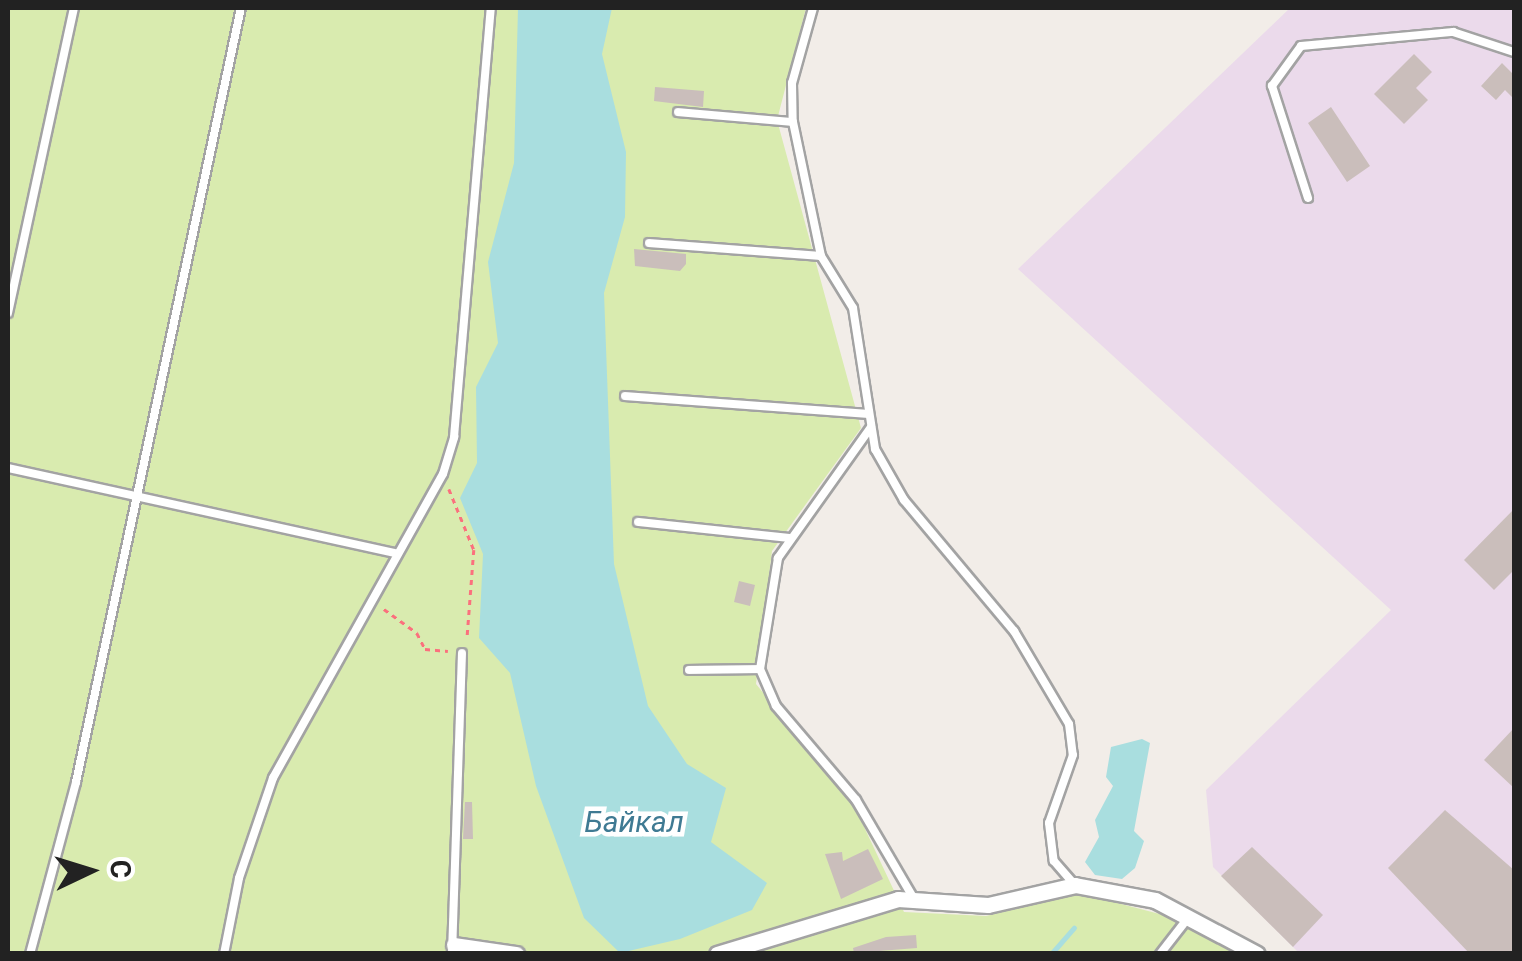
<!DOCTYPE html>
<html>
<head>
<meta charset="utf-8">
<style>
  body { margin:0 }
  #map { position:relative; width:1522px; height:961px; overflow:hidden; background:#f2ede8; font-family:Roboto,sans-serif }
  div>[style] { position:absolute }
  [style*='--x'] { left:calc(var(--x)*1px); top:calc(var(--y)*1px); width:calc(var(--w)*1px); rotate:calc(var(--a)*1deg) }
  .industrial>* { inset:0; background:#ebdaeb }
  .grass>* { inset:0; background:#d9ebaf }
  .water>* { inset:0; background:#a9dedf }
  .stream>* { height:5px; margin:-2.5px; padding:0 2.5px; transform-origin:2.5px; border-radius:2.5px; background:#a9dedf }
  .building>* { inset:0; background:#cabebb }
  .path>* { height:2.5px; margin-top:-1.25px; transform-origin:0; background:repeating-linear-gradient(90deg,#fb707d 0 5px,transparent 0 10px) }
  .roads { filter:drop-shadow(2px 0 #a3a3a3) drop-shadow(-2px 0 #a3a3a3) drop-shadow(0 2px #a3a3a3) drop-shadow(0 -2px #a3a3a3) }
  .lane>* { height:8px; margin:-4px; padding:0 4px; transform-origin:4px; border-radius:4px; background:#fff }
  .street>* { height:15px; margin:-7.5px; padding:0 7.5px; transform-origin:7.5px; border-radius:7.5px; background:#fff }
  span { translate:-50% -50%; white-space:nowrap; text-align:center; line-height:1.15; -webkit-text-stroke:9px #fff; paint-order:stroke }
  .water-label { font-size:30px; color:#3f7a93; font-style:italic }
  .frame { position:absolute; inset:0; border:10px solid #222; pointer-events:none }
  .north { position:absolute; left:40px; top:821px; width:100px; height:100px; -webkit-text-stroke:8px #fff; paint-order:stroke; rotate:86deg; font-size:28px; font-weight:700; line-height:40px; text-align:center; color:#222 }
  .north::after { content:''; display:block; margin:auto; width:35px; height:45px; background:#222; clip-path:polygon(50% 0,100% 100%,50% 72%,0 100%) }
</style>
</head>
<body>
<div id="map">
  <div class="industrial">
    <div style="clip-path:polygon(1290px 8px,1514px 8px,1514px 953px,1299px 953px,1213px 867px,1206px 790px,1391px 610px,1018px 269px)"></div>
  </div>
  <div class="grass">
    <div style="clip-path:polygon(8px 8px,806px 8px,777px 120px,861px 428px,772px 551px,756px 684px,851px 799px,904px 912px,986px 916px,1079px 893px,1175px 918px,1239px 953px,8px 953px)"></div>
  </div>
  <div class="water">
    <div style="clip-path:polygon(518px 8px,612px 8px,602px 54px,626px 152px,625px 217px,604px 293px,614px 564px,648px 706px,687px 764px,726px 788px,711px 842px,767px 883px,752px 910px,680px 939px,620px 953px,584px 918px,536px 786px,510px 673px,479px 638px,483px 554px,460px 498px,477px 463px,476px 387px,498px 343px,488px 262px,514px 163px)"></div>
    <div style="clip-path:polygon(1142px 739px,1150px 743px,1134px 831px,1144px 841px,1135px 868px,1122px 879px,1095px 875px,1085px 862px,1099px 837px,1095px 820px,1113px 786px,1106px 777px,1111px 747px)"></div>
  </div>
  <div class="stream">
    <div style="--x:1051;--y:954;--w:35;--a:-49"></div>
  </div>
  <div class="building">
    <div style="clip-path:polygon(1414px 54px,1432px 72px,1416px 88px,1428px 100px,1404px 124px,1374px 94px)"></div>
    <div style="clip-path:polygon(1502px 63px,1514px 75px,1514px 99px,1505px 90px,1496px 100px,1481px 86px)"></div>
    <div style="clip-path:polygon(655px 87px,704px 91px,703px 107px,654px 101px)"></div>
    <div style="clip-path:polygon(1331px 107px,1370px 166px,1347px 182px,1308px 123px)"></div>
    <div style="clip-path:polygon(634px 249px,686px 254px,686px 264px,680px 271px,635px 266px)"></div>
    <div style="clip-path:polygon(1514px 509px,1514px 570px,1494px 590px,1464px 560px)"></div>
    <div style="clip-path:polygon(739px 581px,755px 585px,750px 606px,734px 602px)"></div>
    <div style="clip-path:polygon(1514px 728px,1514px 788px,1484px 760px)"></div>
    <div style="clip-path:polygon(465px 802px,472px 802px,473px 839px,463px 839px)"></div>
    <div style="clip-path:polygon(1445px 810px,1514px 870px,1514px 954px,1470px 954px,1388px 868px)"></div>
    <div style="clip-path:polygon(1252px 847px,1323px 915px,1293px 947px,1221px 876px)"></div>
    <div style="clip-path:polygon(868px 849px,883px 879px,841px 899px,825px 854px,842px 852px,843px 861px)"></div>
    <div style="clip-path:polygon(916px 935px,917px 948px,854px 953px,853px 948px,886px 937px)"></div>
  </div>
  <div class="path">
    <div style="--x:449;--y:489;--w:66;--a:67.7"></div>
    <div style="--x:474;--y:550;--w:90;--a:94.4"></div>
    <div style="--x:384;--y:609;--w:41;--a:36"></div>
    <div style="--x:417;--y:633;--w:18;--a:63"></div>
    <div style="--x:425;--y:649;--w:23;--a:5"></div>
  </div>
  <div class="roads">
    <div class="lane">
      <div style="--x:813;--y:8;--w:78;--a:105.6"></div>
      <div style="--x:792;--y:83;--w:39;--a:89"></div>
      <div style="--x:793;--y:122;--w:137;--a:78.2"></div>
      <div style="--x:821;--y:256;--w:61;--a:58.4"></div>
      <div style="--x:853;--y:308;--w:143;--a:81.1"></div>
      <div style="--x:875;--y:449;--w:59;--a:60.4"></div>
      <div style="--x:904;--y:500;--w:171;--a:50"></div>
      <div style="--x:1014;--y:631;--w:108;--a:59.4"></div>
      <div style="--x:1069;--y:724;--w:31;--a:83"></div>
      <div style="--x:1073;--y:755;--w:72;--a:109.4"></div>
      <div style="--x:1049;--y:823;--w:38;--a:83"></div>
      <div style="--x:1054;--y:861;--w:32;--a:49"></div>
      <div style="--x:678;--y:112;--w:115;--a:5"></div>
      <div style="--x:1308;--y:198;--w:118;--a:-107.8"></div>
      <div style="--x:1272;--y:86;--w:49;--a:-54.1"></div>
      <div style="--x:1301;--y:46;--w:153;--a:-5.3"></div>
      <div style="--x:1453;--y:32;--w:64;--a:18.2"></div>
      <div style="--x:649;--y:243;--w:172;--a:4.3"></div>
      <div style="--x:8;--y:313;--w:312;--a:-77.8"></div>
      <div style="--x:625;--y:396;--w:244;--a:4.2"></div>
      <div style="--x:871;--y:427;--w:161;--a:125.4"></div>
      <div style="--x:778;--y:558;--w:112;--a:99.2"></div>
      <div style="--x:760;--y:669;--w:40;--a:66.6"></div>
      <div style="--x:776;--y:706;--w:123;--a:49.6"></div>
      <div style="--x:856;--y:800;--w:113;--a:59.6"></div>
      <div style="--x:8;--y:468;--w:396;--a:12.4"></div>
      <div style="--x:638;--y:522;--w:153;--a:6"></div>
      <div style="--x:689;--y:670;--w:71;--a:-0.8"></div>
      <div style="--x:30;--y:954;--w:178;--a:-75"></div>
      <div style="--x:76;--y:782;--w:791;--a:-77.97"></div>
      <div style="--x:224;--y:954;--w:77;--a:-78.8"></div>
      <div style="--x:239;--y:878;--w:106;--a:-71.2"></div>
      <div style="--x:273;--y:778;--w:348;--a:-60.8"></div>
      <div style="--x:443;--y:474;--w:39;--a:-73"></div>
      <div style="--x:454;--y:437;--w:431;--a:-85.1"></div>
      <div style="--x:452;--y:954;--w:301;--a:-88.1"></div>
      <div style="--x:1160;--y:954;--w:46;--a:-52.1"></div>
    </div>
    <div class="street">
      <div style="--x:454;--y:945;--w:63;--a:8.3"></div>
      <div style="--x:717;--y:954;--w:189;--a:-16.9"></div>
      <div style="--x:898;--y:899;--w:90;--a:3.8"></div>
      <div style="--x:988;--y:905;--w:89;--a:-12.9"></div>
      <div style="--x:1075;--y:885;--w:81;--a:10.6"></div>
      <div style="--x:1155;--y:900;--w:115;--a:27.9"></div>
    </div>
  </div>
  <div class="water-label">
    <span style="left:634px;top:822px">Байкал</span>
  </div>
  <div class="frame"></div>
  <div class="north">С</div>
</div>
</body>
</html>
